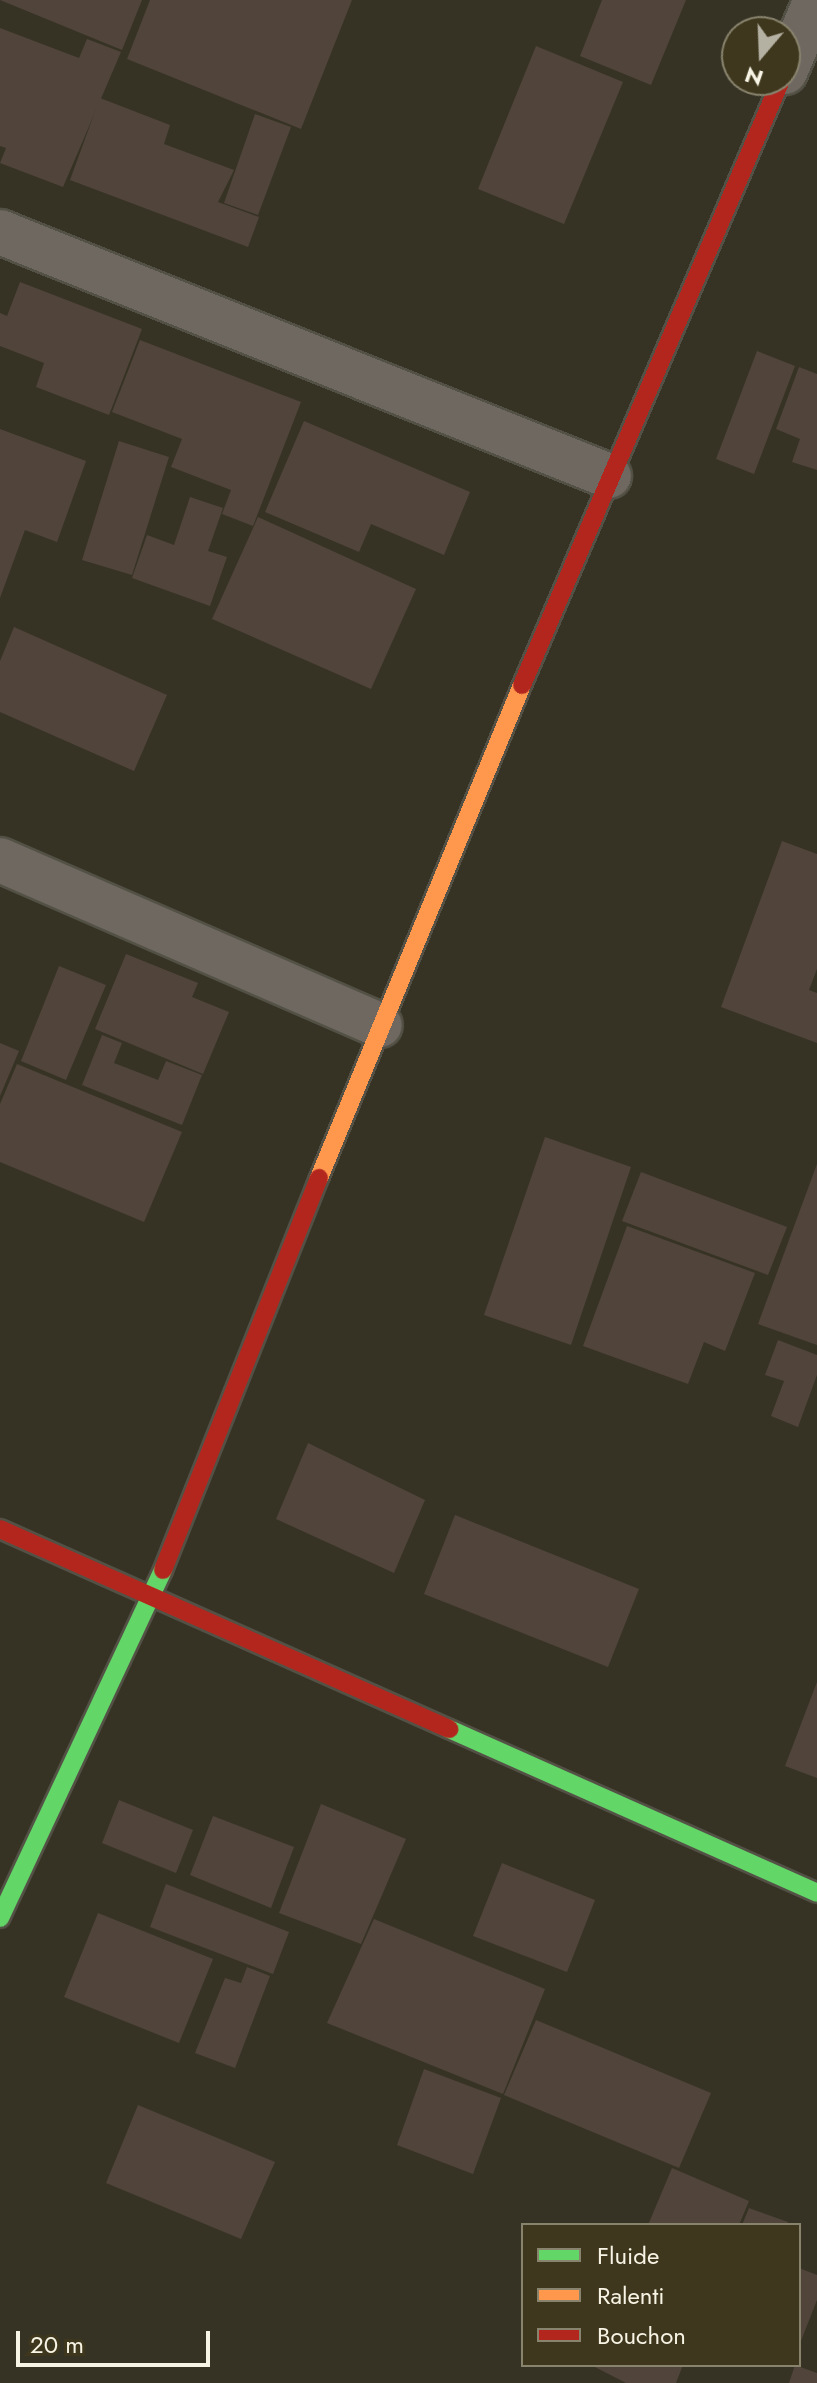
<!DOCTYPE html>
<html>
<head>
<meta charset="utf-8">
<style>
  body { margin:0 }
  #map { position:relative; width:817px; height:2383px; overflow:hidden; background:#363325; font-family:Jost,sans-serif }
  div>[style] { position:absolute }
  [style*='--x'] { left:calc(var(--x)*1px); top:calc(var(--y)*1px); width:calc(var(--w)*1px); rotate:calc(var(--a)*1deg) }
  .building>* { inset:0; background:#51443a }
  .roads { filter:drop-shadow(2px 0 #535145) drop-shadow(-2px 0 #535145) drop-shadow(0 2px #535145) drop-shadow(0 -2px #535145) }
  .street>* { height:44px; margin:-22px; padding:0 22px; transform-origin:22px; border-radius:22px; background:#6f6861 }
  .fast>* { height:18px; margin:-9px; padding:0 9px; transform-origin:9px; border-radius:9px; background:#63d668 }
  .slow>* { height:18px; margin:-9px; padding:0 9px; transform-origin:9px; border-radius:9px; background:#ff974d }
  .jam>* { height:18px; margin:-9px; padding:0 9px; transform-origin:9px; border-radius:9px; background:#b3261e }
  span { translate:-50% -50%; white-space:nowrap; text-align:center; line-height:1.15; -webkit-text-stroke:7px #3e371d; paint-order:stroke }
  .legend { position:absolute; left:521px; top:2223px; width:280px; height:144px; box-sizing:border-box; background:#3e371d; border:2px solid #88836d; margin:0; padding:10px 14px; list-style:none; font-size:24px; color:#f8f4e5 }
  .legend li { display:flex; align-items:center; gap:16px; height:40px }
  .legend b { width:40px; border:2px solid #88836d }
  .north { position:absolute; left:721px; top:16px; width:80px; height:80px; box-sizing:border-box; background:#3e371d; border:2px solid #88836d; border-radius:50%; rotate:199deg; font-size:22px; font-weight:700; line-height:32px; text-align:center; color:#f8f4e5 }
  .north::after { content:''; display:block; margin:auto; width:28px; height:36px; background:#b4b0a2; clip-path:polygon(50% 0,100% 100%,50% 72%,0 100%) }
  .scale { position:absolute; left:16px; top:2331px; width:194px; height:36px; box-sizing:border-box; border:4px solid #f8f4e5; border-top:0; padding-left:10px; font-size:24px; line-height:28px; white-space:nowrap; color:#f8f4e5; -webkit-text-stroke:6px #3e371d; paint-order:stroke }
</style>
</head>
<body>
<div id="map">
  <div class="building">
    <div style="clip-path:polygon(0 0,142px 0,122px 50px)"></div>
    <div style="clip-path:polygon(150px 0,352px 0,301px 129px,127px 59px)"></div>
    <div style="clip-path:polygon(602px 0,686px 0,651px 85px,580px 56px)"></div>
    <div style="clip-path:polygon(0 28px,79px 58px,87px 39px,121px 52px,63px 187px,0 163px,6px 148px,0 146px)"></div>
    <div style="clip-path:polygon(536px 46px,623px 82px,564px 224px,478px 189px)"></div>
    <div style="clip-path:polygon(100px 98px,170px 125px,164px 144px,234px 170px,218px 202px,259px 217px,248px 247px,70px 180px)"></div>
    <div style="clip-path:polygon(255px 114px,291px 127px,258px 215px,224px 203px)"></div>
    <div style="clip-path:polygon(20px 282px,142px 329px,109px 415px,36px 387px,44px 363px,0 346px,0 313px,7px 316px)"></div>
    <div style="clip-path:polygon(140px 340px,301px 402px,253px 526px,222px 514px,231px 490px,171px 467px,182px 439px,112px 412px)"></div>
    <div style="clip-path:polygon(757px 351px,795px 366px,754px 474px,716px 459px)"></div>
    <div style="clip-path:polygon(799px 367px,817px 374px,817px 470px,792px 462px,800px 439px,776px 429px)"></div>
    <div style="clip-path:polygon(304px 421px,470px 492px,444px 555px,371px 524px,359px 552px,265px 512px)"></div>
    <div style="clip-path:polygon(0 429px,86px 461px,57px 542px,25px 530px,0 598px)"></div>
    <div style="clip-path:polygon(119px 441px,169px 457px,132px 575px,82px 560px)"></div>
    <div style="clip-path:polygon(190px 497px,223px 508px,208px 551px,227px 557px,210px 606px,132px 578px,147px 535px,174px 545px)"></div>
    <div style="clip-path:polygon(258px 517px,416px 589px,371px 689px,212px 619px)"></div>
    <div style="clip-path:polygon(14px 627px,167px 695px,134px 771px,0 712px,0 661px)"></div>
    <div style="clip-path:polygon(782px 841px,817px 854px,817px 969px,809px 990px,817px 993px,817px 1043px,721px 1007px)"></div>
    <div style="clip-path:polygon(126px 954px,198px 983px,192px 997px,229px 1012px,203px 1074px,95px 1029px)"></div>
    <div style="clip-path:polygon(59px 966px,106px 985px,66px 1080px,21px 1061px)"></div>
    <div style="clip-path:polygon(102px 1035px,122px 1043px,114px 1063px,158px 1080px,166px 1061px,202px 1075px,182px 1125px,82px 1085px)"></div>
    <div style="clip-path:polygon(0 1043px,19px 1051px,0 1096px)"></div>
    <div style="clip-path:polygon(17px 1064px,182px 1132px,144px 1222px,0 1162px,0 1104px)"></div>
    <div style="clip-path:polygon(545px 1137px,631px 1167px,571px 1345px,484px 1315px)"></div>
    <div style="clip-path:polygon(817px 1164px,817px 1345px,758px 1324px)"></div>
    <div style="clip-path:polygon(641px 1172px,787px 1227px,768px 1275px,622px 1221px)"></div>
    <div style="clip-path:polygon(627px 1226px,755px 1273px,725px 1351px,704px 1342px,688px 1384px,583px 1346px)"></div>
    <div style="clip-path:polygon(778px 1340px,817px 1355px,817px 1375px,798px 1427px,771px 1416px,784px 1381px,765px 1375px)"></div>
    <div style="clip-path:polygon(308px 1443px,425px 1500px,394px 1573px,276px 1519px)"></div>
    <div style="clip-path:polygon(455px 1515px,639px 1589px,608px 1667px,424px 1594px)"></div>
    <div style="clip-path:polygon(817px 1682px,817px 1778px,785px 1766px)"></div>
    <div style="clip-path:polygon(119px 1800px,193px 1830px,176px 1873px,102px 1843px)"></div>
    <div style="clip-path:polygon(321px 1804px,406px 1839px,361px 1944px,279px 1913px)"></div>
    <div style="clip-path:polygon(213px 1816px,294px 1847px,271px 1908px,190px 1875px)"></div>
    <div style="clip-path:polygon(502px 1863px,595px 1900px,567px 1972px,473px 1936px)"></div>
    <div style="clip-path:polygon(166px 1884px,289px 1932px,273px 1974px,150px 1927px)"></div>
    <div style="clip-path:polygon(98px 1913px,213px 1959px,179px 2043px,64px 1997px)"></div>
    <div style="clip-path:polygon(374px 1919px,545px 1989px,503px 2094px,327px 2023px)"></div>
    <div style="clip-path:polygon(247px 1967px,270px 1976px,235px 2068px,195px 2053px,225px 1978px,241px 1983px)"></div>
    <div style="clip-path:polygon(536px 2020px,711px 2093px,679px 2168px,504px 2095px)"></div>
    <div style="clip-path:polygon(424px 2069px,501px 2098px,473px 2174px,397px 2145px)"></div>
    <div style="clip-path:polygon(138px 2105px,275px 2162px,241px 2239px,106px 2183px)"></div>
    <div style="clip-path:polygon(672px 2168px,749px 2201px,739px 2225px,648px 2225px)"></div>
    <div style="clip-path:polygon(749px 2208px,788px 2222px,787px 2225px,742px 2225px)"></div>
    <div style="clip-path:polygon(799px 2268px,817px 2275px,817px 2300px,799px 2346px)"></div>
    <div style="clip-path:polygon(591px 2365px,683px 2365px,676px 2383px,626px 2383px)"></div>
    <div style="clip-path:polygon(795px 2365px,817px 2373px,817px 2383px,789px 2383px)"></div>
  </div>
  <div class="roads">
    <div class="street">
      <div style="--x:785;--y:72;--w:78;--a:-66.7"></div>
      <div style="--x:0;--y:232;--w:656;--a:21.83"></div>
      <div style="--x:0;--y:860;--w:414;--a:23.5"></div>
    </div>
    <div class="fast">
      <div style="--x:449;--y:1729;--w:403;--a:24"></div>
      <div style="--x:0;--y:1918;--w:384;--a:-64.9"></div>
    </div>
    <div class="slow">
      <div style="--x:319;--y:1178;--w:533;--a:-67.62"></div>
    </div>
    <div class="jam">
      <div style="--x:522;--y:685;--w:658;--a:-66.82"></div>
      <div style="--x:0;--y:1529;--w:492;--a:24"></div>
      <div style="--x:163;--y:1570;--w:422;--a:-68.3"></div>
    </div>
  </div>
  <ul class="legend">
  <li><b style="height:10px;background:#63d668"></b>Fluide</li>
  <li><b style="height:10px;background:#ff974d"></b>Ralenti</li>
  <li><b style="height:10px;background:#b3261e"></b>Bouchon</li>
  </ul>
  <div class="north">N</div>
  <div class="scale">20 m</div>
</div>
</body>
</html>
